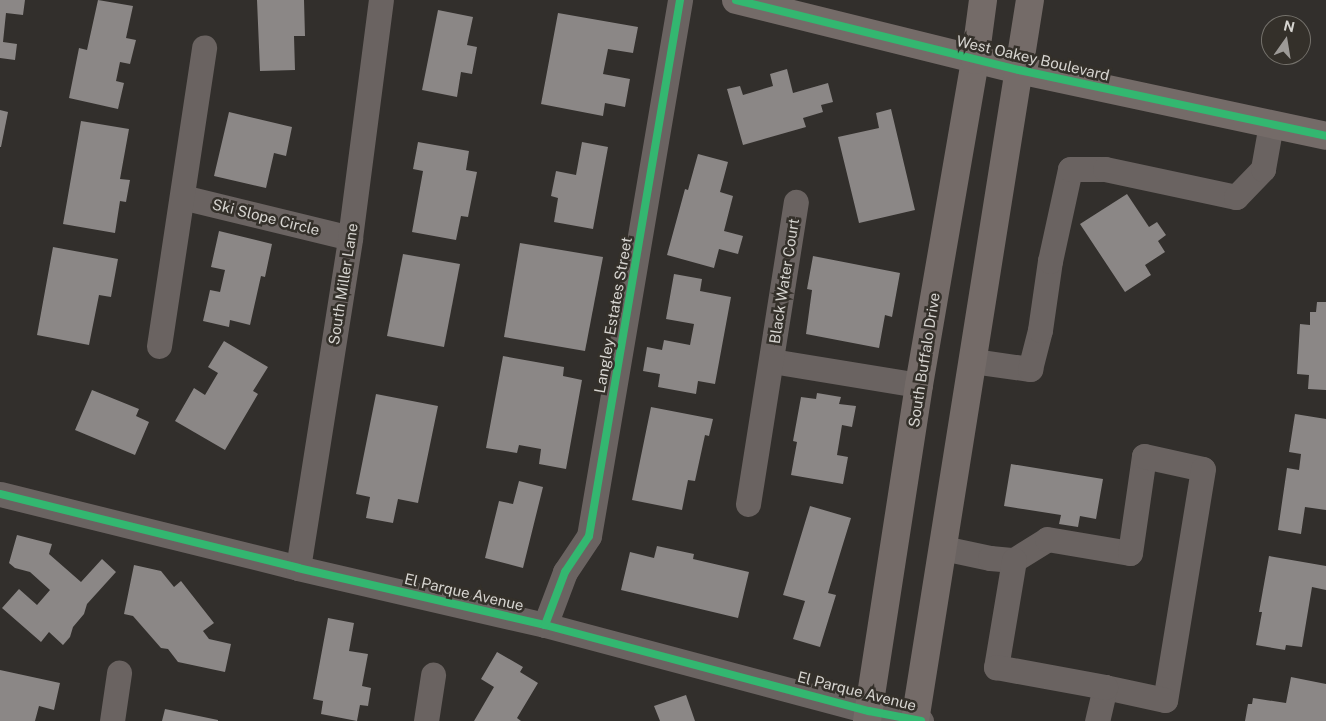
<!DOCTYPE html>
<html>
<head>
<meta charset="utf-8">
<style>
  body { margin:0 }
  #map { position:relative; width:1326px; height:721px; overflow:hidden; background:#322f2c; font-family:"Public Sans",sans-serif }
  div>[style] { position:absolute }
  [style*='--x'] { left:calc(var(--x)*1px); top:calc(var(--y)*1px); width:calc(var(--w)*1px); rotate:calc(var(--a)*1deg) }
  .building>* { inset:0; background:#8b8786 }
  .minor>* { height:25px; margin:-12.5px; padding:0 12.5px; transform-origin:12.5px; border-radius:12.5px; background:#6a6361 }
  .major>* { height:28px; margin:-14px; padding:0 14px; transform-origin:14px; border-radius:14px; background:#746b68 }
  .cycleway>* { height:8px; margin:-4px; padding:0 4px; transform-origin:4px; border-radius:4px; background:#33b770 }
  span { translate:-50% -50%; white-space:nowrap; text-align:center; line-height:1.15; -webkit-text-stroke:5px #34302a; paint-order:stroke }
  .street-label { font-size:15px; color:#d6d4d0 }
  .north { position:absolute; left:1261px; top:15px; width:50px; height:50px; box-sizing:border-box; background:#34302a; border:1px solid #75726c; border-radius:50%; rotate:13deg; font-size:14px; font-weight:700; line-height:20px; text-align:center; color:#d6d4d0 }
  .north::after { content:''; display:block; margin:auto; width:18px; height:22px; background:#9d9a97; clip-path:polygon(50% 0,100% 100%,50% 72%,0 100%) }
</style>
</head>
<body>
<div id="map">
  <div class="building">
    <div style="clip-path:polygon(0 0,25px 0,23px 15px,6px 13px,3px 42px,17px 44px,15px 60px,0 58px)"></div>
    <div style="clip-path:polygon(98px 0,133px 6px,126px 38px,136px 40px,130px 64px,120px 62px,116px 81px,124px 83px,118px 109px,69px 98px,79px 48px,87px 50px)"></div>
    <div style="clip-path:polygon(257px 0,304px 0,305px 36px,294px 36px,295px 70px,260px 71px)"></div>
    <div style="clip-path:polygon(438px 10px,473px 17px,467px 45px,477px 47px,472px 74px,461px 72px,457px 97px,422px 90px)"></div>
    <div style="clip-path:polygon(558px 13px,638px 27px,633px 53px,608px 49px,603px 74px,630px 79px,625px 107px,605px 103px,603px 116px,541px 104px)"></div>
    <div style="clip-path:polygon(787px 69px,793px 93px,828px 83px,833px 102px,821px 105px,823px 112px,803px 118px,806px 127px,743px 145px,727px 89px,740px 86px,743px 95px,773px 86px,770px 74px)"></div>
    <div style="clip-path:polygon(891px 109px,915px 210px,859px 223px,838px 137px,879px 128px,876px 113px)"></div>
    <div style="clip-path:polygon(0 110px,8px 112px,1px 147px,0 147px)"></div>
    <div style="clip-path:polygon(229px 112px,292px 127px,286px 156px,274px 153px,266px 188px,214px 176px)"></div>
    <div style="clip-path:polygon(81px 121px,129px 129px,120px 179px,130px 180px,126px 202px,120px 201px,115px 233px,63px 224px)"></div>
    <div style="clip-path:polygon(418px 142px,469px 151px,466px 170px,477px 172px,468px 217px,461px 216px,456px 240px,412px 232px,423px 171px,413px 169px)"></div>
    <div style="clip-path:polygon(582px 142px,608px 147px,593px 229px,554px 222px,558px 198px,551px 196px,556px 171px,576px 175px)"></div>
    <div style="clip-path:polygon(698px 154px,728px 162px,720px 192px,733px 196px,724px 231px,743px 236px,738px 254px,719px 249px,714px 268px,667px 255px,685px 189px,688px 190px)"></div>
    <div style="clip-path:polygon(1127px 194px,1149px 227px,1157px 222px,1166px 235px,1158px 241px,1165px 252px,1145px 265px,1151px 275px,1125px 292px,1080px 224px)"></div>
    <div style="clip-path:polygon(219px 231px,272px 244px,265px 277px,261px 276px,250px 325px,230px 320px,229px 327px,203px 321px,210px 290px,220px 292px,225px 270px,211px 267px)"></div>
    <div style="clip-path:polygon(520px 243px,603px 257px,585px 351px,504px 337px)"></div>
    <div style="clip-path:polygon(53px 247px,118px 259px,111px 297px,99px 295px,89px 345px,37px 335px)"></div>
    <div style="clip-path:polygon(403px 254px,460px 264px,444px 347px,387px 336px)"></div>
    <div style="clip-path:polygon(813px 256px,900px 273px,892px 317px,885px 315px,879px 348px,806px 334px,812px 290px,807px 289px)"></div>
    <div style="clip-path:polygon(674px 274px,702px 279px,700px 291px,731px 297px,715px 384px,698px 381px,696px 394px,658px 387px,660px 374px,643px 371px,647px 347px,662px 350px,664px 340px,690px 345px,694px 324px,666px 319px)"></div>
    <div style="clip-path:polygon(1317px 302px,1326px 302px,1326px 390px,1308px 389px,1309px 375px,1297px 374px,1300px 324px,1310px 325px,1310px 312px,1316px 312px)"></div>
    <div style="clip-path:polygon(224px 341px,268px 367px,253px 391px,258px 394px,225px 450px,175px 421px,194px 388px,205px 395px,218px 373px,208px 367px)"></div>
    <div style="clip-path:polygon(503px 356px,564px 367px,563px 376px,582px 380px,566px 469px,539px 464px,541px 449px,519px 445px,517px 453px,486px 448px)"></div>
    <div style="clip-path:polygon(92px 390px,139px 409px,136px 416px,149px 422px,135px 455px,75px 430px)"></div>
    <div style="clip-path:polygon(817px 393px,841px 397px,839px 404px,856px 406px,852px 427px,842px 425px,837px 455px,848px 457px,843px 484px,791px 475px,797px 442px,793px 441px,801px 397px,816px 399px)"></div>
    <div style="clip-path:polygon(376px 394px,438px 406px,418px 503px,398px 499px,393px 523px,366px 518px,370px 497px,356px 494px)"></div>
    <div style="clip-path:polygon(651px 407px,713px 419px,709px 436px,705px 435px,695px 481px,688px 480px,682px 510px,632px 500px)"></div>
    <div style="clip-path:polygon(1295px 414px,1326px 419px,1326px 510px,1305px 507px,1301px 534px,1278px 530px,1287px 468px,1299px 470px,1301px 454px,1289px 452px)"></div>
    <div style="clip-path:polygon(1011px 464px,1103px 479px,1096px 519px,1080px 516px,1078px 527px,1059px 524px,1061px 515px,1004px 506px)"></div>
    <div style="clip-path:polygon(519px 481px,543px 487px,523px 568px,485px 558px,499px 501px,513px 504px)"></div>
    <div style="clip-path:polygon(810px 506px,851px 518px,828px 593px,836px 595px,820px 647px,793px 639px,805px 601px,783px 595px)"></div>
    <div style="clip-path:polygon(17px 535px,52px 544px,49px 554px,81px 582px,102px 559px,116px 572px,87px 604px,84px 614px,73px 627px,70px 637px,63px 645px,49px 632px,41px 642px,2px 608px,19px 589px,37px 605px,50px 590px,30px 572px,15px 568px,9px 563px)"></div>
    <div style="clip-path:polygon(657px 546px,694px 554px,693px 559px,749px 572px,738px 618px,621px 590px,630px 552px,654px 558px)"></div>
    <div style="clip-path:polygon(1269px 556px,1326px 566px,1326px 590px,1312px 587px,1302px 647px,1286px 645px,1285px 650px,1256px 645px,1262px 612px,1259px 612px)"></div>
    <div style="clip-path:polygon(134px 565px,161px 571px,174px 587px,181px 581px,214px 623px,203px 631px,209px 639px,231px 644px,225px 672px,178px 662px,168px 649px,161px 648px,133px 616px,124px 614px)"></div>
    <div style="clip-path:polygon(328px 618px,354px 623px,349px 651px,368px 654px,362px 686px,371px 688px,368px 706px,360px 705px,357px 721px,321px 714px,323px 701px,313px 699px)"></div>
    <div style="clip-path:polygon(497px 652px,523px 667px,520px 672px,538px 683px,517px 718px,521px 721px,474px 721px,494px 687px,481px 679px)"></div>
    <div style="clip-path:polygon(0 670px,60px 683px,54px 710px,39px 706px,35px 721px,0 721px)"></div>
    <div style="clip-path:polygon(1291px 677px,1326px 684px,1326px 721px,1245px 721px,1248px 704px,1252px 704px,1253px 698px,1286px 703px)"></div>
    <div style="clip-path:polygon(686px 695px,695px 721px,660px 721px,654px 706px)"></div>
    <div style="clip-path:polygon(165px 709px,218px 720px,218px 721px,162px 721px)"></div>
  </div>
  <div class="minor">
    <div style="--x:182;--y:197;--w:173;--a:13.7"></div>
    <div style="--x:159;--y:346;--w:302;--a:-81.4"></div>
    <div style="--x:772;--y:361;--w:149;--a:9.3"></div>
    <div style="--x:973;--y:361;--w:58;--a:8"></div>
    <div style="--x:1030;--y:369;--w:40;--a:-75.6"></div>
    <div style="--x:1040;--y:330;--w:70;--a:-81.8"></div>
    <div style="--x:1050;--y:261;--w:94;--a:-77.7"></div>
    <div style="--x:1070;--y:169;--w:35;--a:0"></div>
    <div style="--x:1105;--y:169;--w:134;--a:12.1"></div>
    <div style="--x:1236;--y:197;--w:39;--a:-46"></div>
    <div style="--x:1263;--y:169;--w:46;--a:-79.9"></div>
    <div style="--x:0;--y:494;--w:307;--a:13.9"></div>
    <div style="--x:298;--y:568;--w:253;--a:13"></div>
    <div style="--x:545;--y:625;--w:335;--a:14.9"></div>
    <div style="--x:869;--y:711;--w:53;--a:10.9"></div>
    <div style="--x:748;--y:504;--w:306;--a:-81"></div>
    <div style="--x:943;--y:548;--w:48;--a:12"></div>
    <div style="--x:990;--y:558;--w:24;--a:5"></div>
    <div style="--x:1014;--y:560;--w:39;--a:-32"></div>
    <div style="--x:1047;--y:539;--w:84;--a:9.6"></div>
    <div style="--x:1130;--y:553;--w:98;--a:-81.8"></div>
    <div style="--x:1144;--y:456;--w:60;--a:12.4"></div>
    <div style="--x:1203;--y:469;--w:234;--a:99.3"></div>
    <div style="--x:1165;--y:700;--w:61;--a:-167.8"></div>
    <div style="--x:1105;--y:687;--w:35;--a:103"></div>
    <div style="--x:1014;--y:560;--w:109;--a:99.5"></div>
    <div style="--x:996;--y:667;--w:111;--a:10.4"></div>
    <div style="--x:298;--y:568;--w:334;--a:-81"></div>
    <div style="--x:350;--y:238;--w:240;--a:-82.6"></div>
    <div style="--x:545;--y:625;--w:57;--a:-69.3"></div>
    <div style="--x:565;--y:572;--w:43;--a:-56.3"></div>
    <div style="--x:589;--y:536;--w:544;--a:-80.36"></div>
    <div style="--x:112;--y:721;--w:49;--a:-81.7"></div>
    <div style="--x:426;--y:721;--w:47;--a:-81.3"></div>
  </div>
  <div class="major">
    <div style="--x:736;--y:0;--w:292;--a:13.9"></div>
    <div style="--x:1019;--y:70;--w:314;--a:12.1"></div>
    <div style="--x:867;--y:721;--w:340;--a:-81.2"></div>
    <div style="--x:919;--y:385;--w:330;--a:-80.2"></div>
    <div style="--x:975;--y:60;--w:61;--a:-82.4"></div>
    <div style="--x:915;--y:721;--w:730;--a:-80.94"></div>
  </div>
  <div class="cycleway">
    <div style="--x:736;--y:0;--w:292;--a:13.9"></div>
    <div style="--x:1019;--y:70;--w:314;--a:12.1"></div>
    <div style="--x:0;--y:494;--w:307;--a:13.9"></div>
    <div style="--x:298;--y:568;--w:253;--a:13"></div>
    <div style="--x:545;--y:625;--w:335;--a:14.9"></div>
    <div style="--x:869;--y:711;--w:53;--a:10.9"></div>
    <div style="--x:545;--y:625;--w:57;--a:-69.3"></div>
    <div style="--x:565;--y:572;--w:43;--a:-56.3"></div>
    <div style="--x:589;--y:536;--w:544;--a:-80.36"></div>
  </div>
  <div class="street-label">
    <span style="left:1033px;top:58px;rotate:13deg">West Oakey Boulevard</span>
    <span style="left:266px;top:217px;rotate:14deg">Ski Slope Circle</span>
    <span style="left:784px;top:281px;rotate:-81deg">Black Water Court</span>
    <span style="left:343px;top:284px;rotate:-81deg">South Miller Lane</span>
    <span style="left:613px;top:315px;rotate:-80deg">Langley Estates Street</span>
    <span style="left:924px;top:360px;rotate:-81deg">South Buffalo Drive</span>
    <span style="left:464px;top:592px;rotate:13deg">El Parque Avenue</span>
    <span style="left:857px;top:691px;rotate:14deg">El Parque Avenue</span>
  </div>
  <div class="north">N</div>
</div>
</body>
</html>
